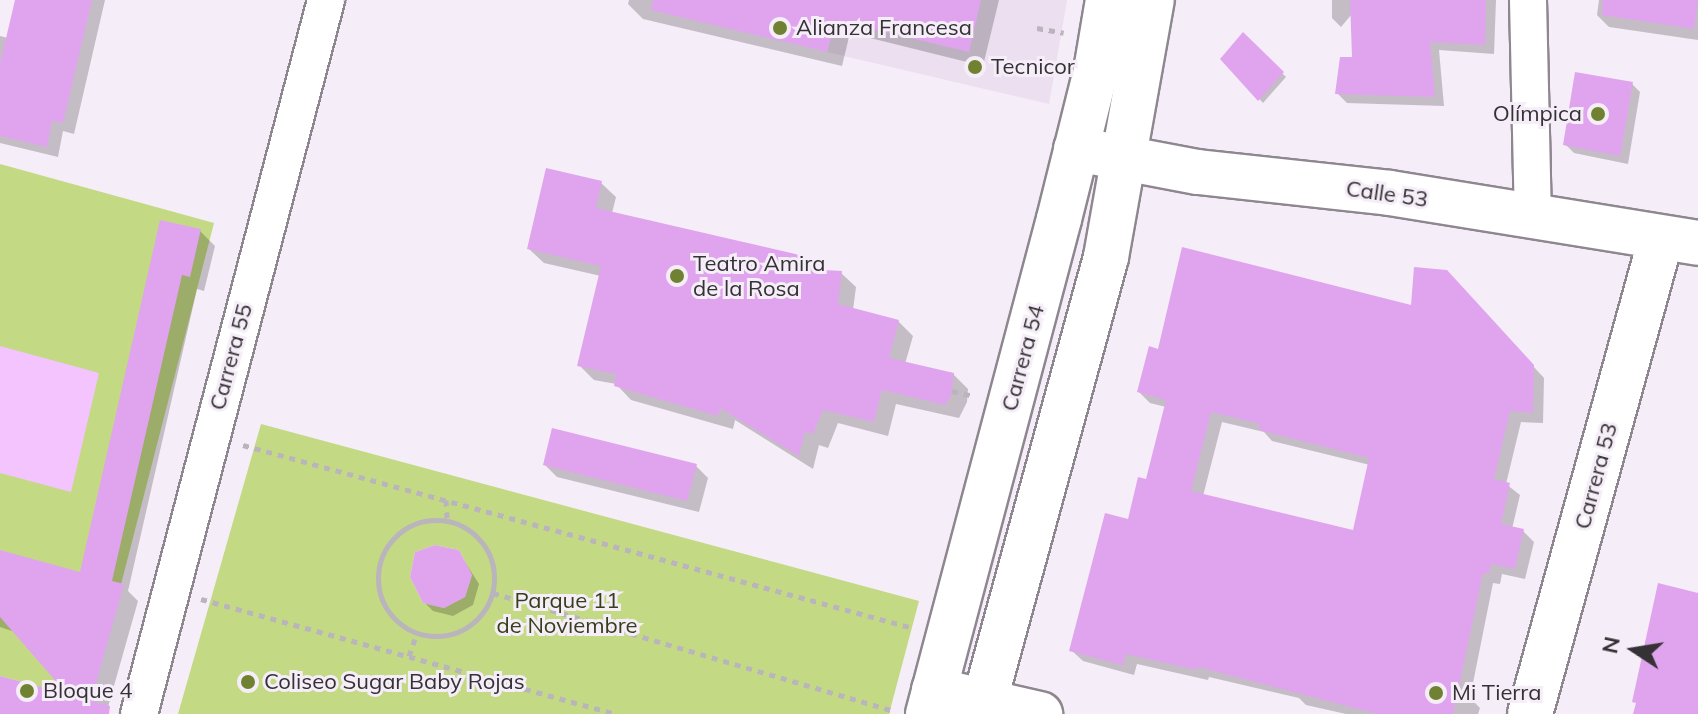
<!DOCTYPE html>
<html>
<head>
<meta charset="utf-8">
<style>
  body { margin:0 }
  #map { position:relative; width:1698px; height:714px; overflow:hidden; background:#f5edf7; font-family:Mulish,sans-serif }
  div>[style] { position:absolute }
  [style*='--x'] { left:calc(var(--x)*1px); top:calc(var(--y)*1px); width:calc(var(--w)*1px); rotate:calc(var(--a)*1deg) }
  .built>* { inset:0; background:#ecdfef }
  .green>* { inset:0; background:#c3d984 }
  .water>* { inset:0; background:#f4c4ff }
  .shadow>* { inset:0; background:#0003 }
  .building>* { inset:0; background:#e0a4ee }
  .path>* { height:5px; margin-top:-2.5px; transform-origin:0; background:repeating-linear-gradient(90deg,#bab4bc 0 6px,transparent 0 12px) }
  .path>.ring { margin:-2.5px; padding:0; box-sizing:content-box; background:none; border:5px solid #bab4bc; border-radius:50% }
  .roads { filter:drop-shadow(2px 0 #8e8790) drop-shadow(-2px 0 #8e8790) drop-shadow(0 2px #8e8790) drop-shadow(0 -2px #8e8790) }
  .minor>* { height:36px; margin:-18px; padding:0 18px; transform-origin:18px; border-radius:18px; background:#fff }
  .tertiary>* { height:44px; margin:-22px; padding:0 22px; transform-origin:22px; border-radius:22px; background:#fff }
  .secondary>* { height:44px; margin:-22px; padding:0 22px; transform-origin:22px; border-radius:22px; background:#fff }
  .dots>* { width:22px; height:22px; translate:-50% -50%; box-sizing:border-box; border:4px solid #f5edf7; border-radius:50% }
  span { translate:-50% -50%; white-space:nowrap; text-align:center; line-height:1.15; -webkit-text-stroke:6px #f5edf7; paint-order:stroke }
  .poi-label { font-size:22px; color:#353236 }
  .left { translate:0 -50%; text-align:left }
  .right { translate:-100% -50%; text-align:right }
  .street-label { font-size:22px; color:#353236 }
  .park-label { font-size:22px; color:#363f1a }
  .north { position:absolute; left:1594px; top:610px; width:80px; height:80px; -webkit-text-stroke:6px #f5edf7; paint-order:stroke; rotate:282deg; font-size:22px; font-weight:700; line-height:32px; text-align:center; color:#353236 }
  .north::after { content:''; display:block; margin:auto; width:28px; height:36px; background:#353236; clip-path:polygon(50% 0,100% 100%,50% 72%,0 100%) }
</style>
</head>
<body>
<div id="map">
  <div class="built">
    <div style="clip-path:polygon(840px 0,1067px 0,1049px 104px,827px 52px)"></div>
  </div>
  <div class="green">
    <div style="clip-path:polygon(0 164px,214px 223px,91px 701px,0 676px)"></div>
    <div style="clip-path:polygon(evenodd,261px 424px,919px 601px,889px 714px,178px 714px,261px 424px,435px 545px,459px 550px,472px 575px,465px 597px,444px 608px,423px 603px,410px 577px,415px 552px,435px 545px)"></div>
  </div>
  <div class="water">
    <div style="clip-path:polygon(0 346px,99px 373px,71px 492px,0 473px)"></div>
  </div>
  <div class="shadow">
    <div style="clip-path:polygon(17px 0,105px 0,74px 134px,63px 131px,58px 157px,0 143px,0 36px,8px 38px)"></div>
    <div style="clip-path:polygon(629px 0,999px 0,983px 66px,850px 33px,842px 66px,643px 19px,628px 4px)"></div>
    <div style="clip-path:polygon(1332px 0,1496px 0,1494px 54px,1439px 50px,1444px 106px,1347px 103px,1337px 93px,1354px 59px,1352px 14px,1341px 27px,1332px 18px)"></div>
    <div style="clip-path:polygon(1599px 0,1698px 0,1698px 40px,1609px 27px,1597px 15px)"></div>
    <div style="clip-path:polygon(1243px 35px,1286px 77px,1263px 103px,1222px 59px)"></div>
    <div style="clip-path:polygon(1632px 84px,1640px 92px,1628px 164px,1574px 153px,1566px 145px)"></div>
    <div style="clip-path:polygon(601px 183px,616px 197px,612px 213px,803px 258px,817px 272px,841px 273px,856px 287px,853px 310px,898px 321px,913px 336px,905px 364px,953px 374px,968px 389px,967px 402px,959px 418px,896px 404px,888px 436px,838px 423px,828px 448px,819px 445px,813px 469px,735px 420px,733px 429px,631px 400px,616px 384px,594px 380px,580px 366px,601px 276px,544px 263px,529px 249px)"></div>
    <div style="clip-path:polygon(162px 222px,200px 231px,215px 246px,204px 291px,197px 289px,128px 591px,138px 601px,106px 714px,0 714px,0 678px,73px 698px,15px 632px,0 627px,0 559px,81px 574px)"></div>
    <div style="clip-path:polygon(evenodd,1458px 284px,1544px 378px,1543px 423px,1521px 422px,1506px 484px,1520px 495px,1512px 529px,1523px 531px,1534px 542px,1525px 579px,1502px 574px,1500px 584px,1493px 583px,1470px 698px,1480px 708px,1478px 714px,1346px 714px,1306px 705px,1299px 698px,1209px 677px,1208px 680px,1137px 664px,1134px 675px,1083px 661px,1071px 650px,1147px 481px,1166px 407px,1150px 403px,1139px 392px,1160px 351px,1413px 308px,1458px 284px,1222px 422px,1264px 432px,1272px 441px,1370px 465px,1354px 532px,1203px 496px,1222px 422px)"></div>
    <div style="clip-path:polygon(545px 465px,696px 466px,708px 478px,699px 512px,557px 477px)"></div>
    <div style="clip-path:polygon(458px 551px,479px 584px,473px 605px,453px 616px,433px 611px,424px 602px)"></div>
  </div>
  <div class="building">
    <div style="clip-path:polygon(15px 0,92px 0,63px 123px,52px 121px,47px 147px,0 136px,0 64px)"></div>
    <div style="clip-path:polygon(653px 0,981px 0,969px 52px,835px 20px,827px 52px,651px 10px)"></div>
    <div style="clip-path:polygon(1350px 0,1486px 0,1485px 45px,1430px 42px,1435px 97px,1335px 94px,1340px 57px,1352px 57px)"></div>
    <div style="clip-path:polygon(1603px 0,1698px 0,1694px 29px,1602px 15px)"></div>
    <div style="clip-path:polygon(1243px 32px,1284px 72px,1258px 101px,1220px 59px)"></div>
    <div style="clip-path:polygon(1575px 72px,1633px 82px,1620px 156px,1563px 145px)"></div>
    <div style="clip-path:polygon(546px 168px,602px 181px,596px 208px,804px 256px,805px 269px,842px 271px,838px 304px,899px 320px,889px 358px,954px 373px,951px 396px,945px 405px,882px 390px,874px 422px,823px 410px,813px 434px,805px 432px,799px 456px,720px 408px,718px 416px,614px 386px,616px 374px,577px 366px,601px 266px,527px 249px)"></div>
    <div style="clip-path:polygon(160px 220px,201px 229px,190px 277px,182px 275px,112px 581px,124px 584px,91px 701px,110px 706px,109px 714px,0 714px,0 676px,67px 694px,0 617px,0 550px,80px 572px)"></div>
    <div style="clip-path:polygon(evenodd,1182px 247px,1411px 305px,1414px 267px,1447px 270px,1534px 365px,1533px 413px,1510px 411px,1494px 479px,1510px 483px,1501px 524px,1524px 529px,1515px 569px,1491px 564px,1489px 574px,1483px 573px,1453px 714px,1378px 714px,1198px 667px,1197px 670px,1126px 654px,1123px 665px,1069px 651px,1105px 513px,1128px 519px,1138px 477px,1146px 479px,1166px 400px,1137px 392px,1149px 346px,1158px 349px,1182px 247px,1211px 412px,1260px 424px,1259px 430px,1369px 458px,1353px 530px,1191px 491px,1211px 412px)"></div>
    <div style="clip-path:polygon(552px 428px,697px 464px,687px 501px,543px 465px)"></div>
    <div style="clip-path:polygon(435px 545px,459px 550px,472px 575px,465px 597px,444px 608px,423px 603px,410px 577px,415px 552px)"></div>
    <div style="clip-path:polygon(1658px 583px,1698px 593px,1698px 714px,1633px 714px,1636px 703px,1632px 702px)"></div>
  </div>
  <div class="path">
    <div style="--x:1037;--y:28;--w:27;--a:10"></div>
    <div style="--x:952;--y:391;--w:23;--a:13"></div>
    <div style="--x:243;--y:445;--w:695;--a:15.28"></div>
    <div style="--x:446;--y:500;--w:20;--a:87"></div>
    <div class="ring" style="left:378px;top:520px;width:111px;height:111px"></div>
    <div style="--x:493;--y:593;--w:415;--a:16.4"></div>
    <div style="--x:201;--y:599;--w:431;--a:15.5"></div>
    <div style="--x:409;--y:656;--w:24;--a:-71"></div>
  </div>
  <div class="roads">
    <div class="minor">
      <div style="--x:1528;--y:0;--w:216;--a:88.7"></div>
      <div style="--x:139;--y:714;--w:738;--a:-75.32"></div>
    </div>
    <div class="tertiary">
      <div style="--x:1076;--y:149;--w:124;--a:10.7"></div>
      <div style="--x:1198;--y:172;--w:193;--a:6.2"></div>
      <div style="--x:1390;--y:193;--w:312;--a:9.2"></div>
      <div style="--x:934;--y:690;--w:109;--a:12.8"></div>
      <div style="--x:1530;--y:714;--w:494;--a:-74.6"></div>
    </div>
    <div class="secondary">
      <div style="--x:928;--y:714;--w:512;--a:-75.18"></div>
      <div style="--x:1059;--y:219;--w:153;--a:-76"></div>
      <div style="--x:1096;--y:71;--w:72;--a:-80.4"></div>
      <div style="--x:981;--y:714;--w:474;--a:-74.7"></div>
      <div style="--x:1106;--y:257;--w:261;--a:-79.9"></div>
    </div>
  </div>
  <div class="dots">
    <div style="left:780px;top:28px;background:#708232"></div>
    <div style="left:975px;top:67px;background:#708232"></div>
    <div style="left:1598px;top:114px;background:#708232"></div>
    <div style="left:677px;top:276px;background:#708232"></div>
    <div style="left:248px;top:682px;background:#708232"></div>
    <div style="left:27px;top:691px;background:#708232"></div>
    <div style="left:1436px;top:693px;background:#708232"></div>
  </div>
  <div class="poi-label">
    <span class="left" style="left:796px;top:28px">Alianza Francesa</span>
    <span class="left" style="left:991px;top:67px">Tecnicor</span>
    <span class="right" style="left:1582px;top:114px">Olímpica</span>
    <span class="left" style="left:693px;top:276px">Teatro Amira<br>de la Rosa</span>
    <span class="left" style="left:264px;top:682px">Coliseo Sugar Baby Rojas</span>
    <span class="left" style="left:43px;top:691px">Bloque 4</span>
    <span class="left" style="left:1452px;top:693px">Mi Tierra</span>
  </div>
  <div class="street-label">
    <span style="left:1387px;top:194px;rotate:8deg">Calle 53</span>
    <span style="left:231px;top:357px;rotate:-75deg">Carrera 55</span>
    <span style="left:1023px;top:358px;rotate:-75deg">Carrera 54</span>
    <span style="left:1596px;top:476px;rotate:-75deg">Carrera 53</span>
  </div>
  <div class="park-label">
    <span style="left:567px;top:613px">Parque 11<br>de Noviembre</span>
  </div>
  <div class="north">N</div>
</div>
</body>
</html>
